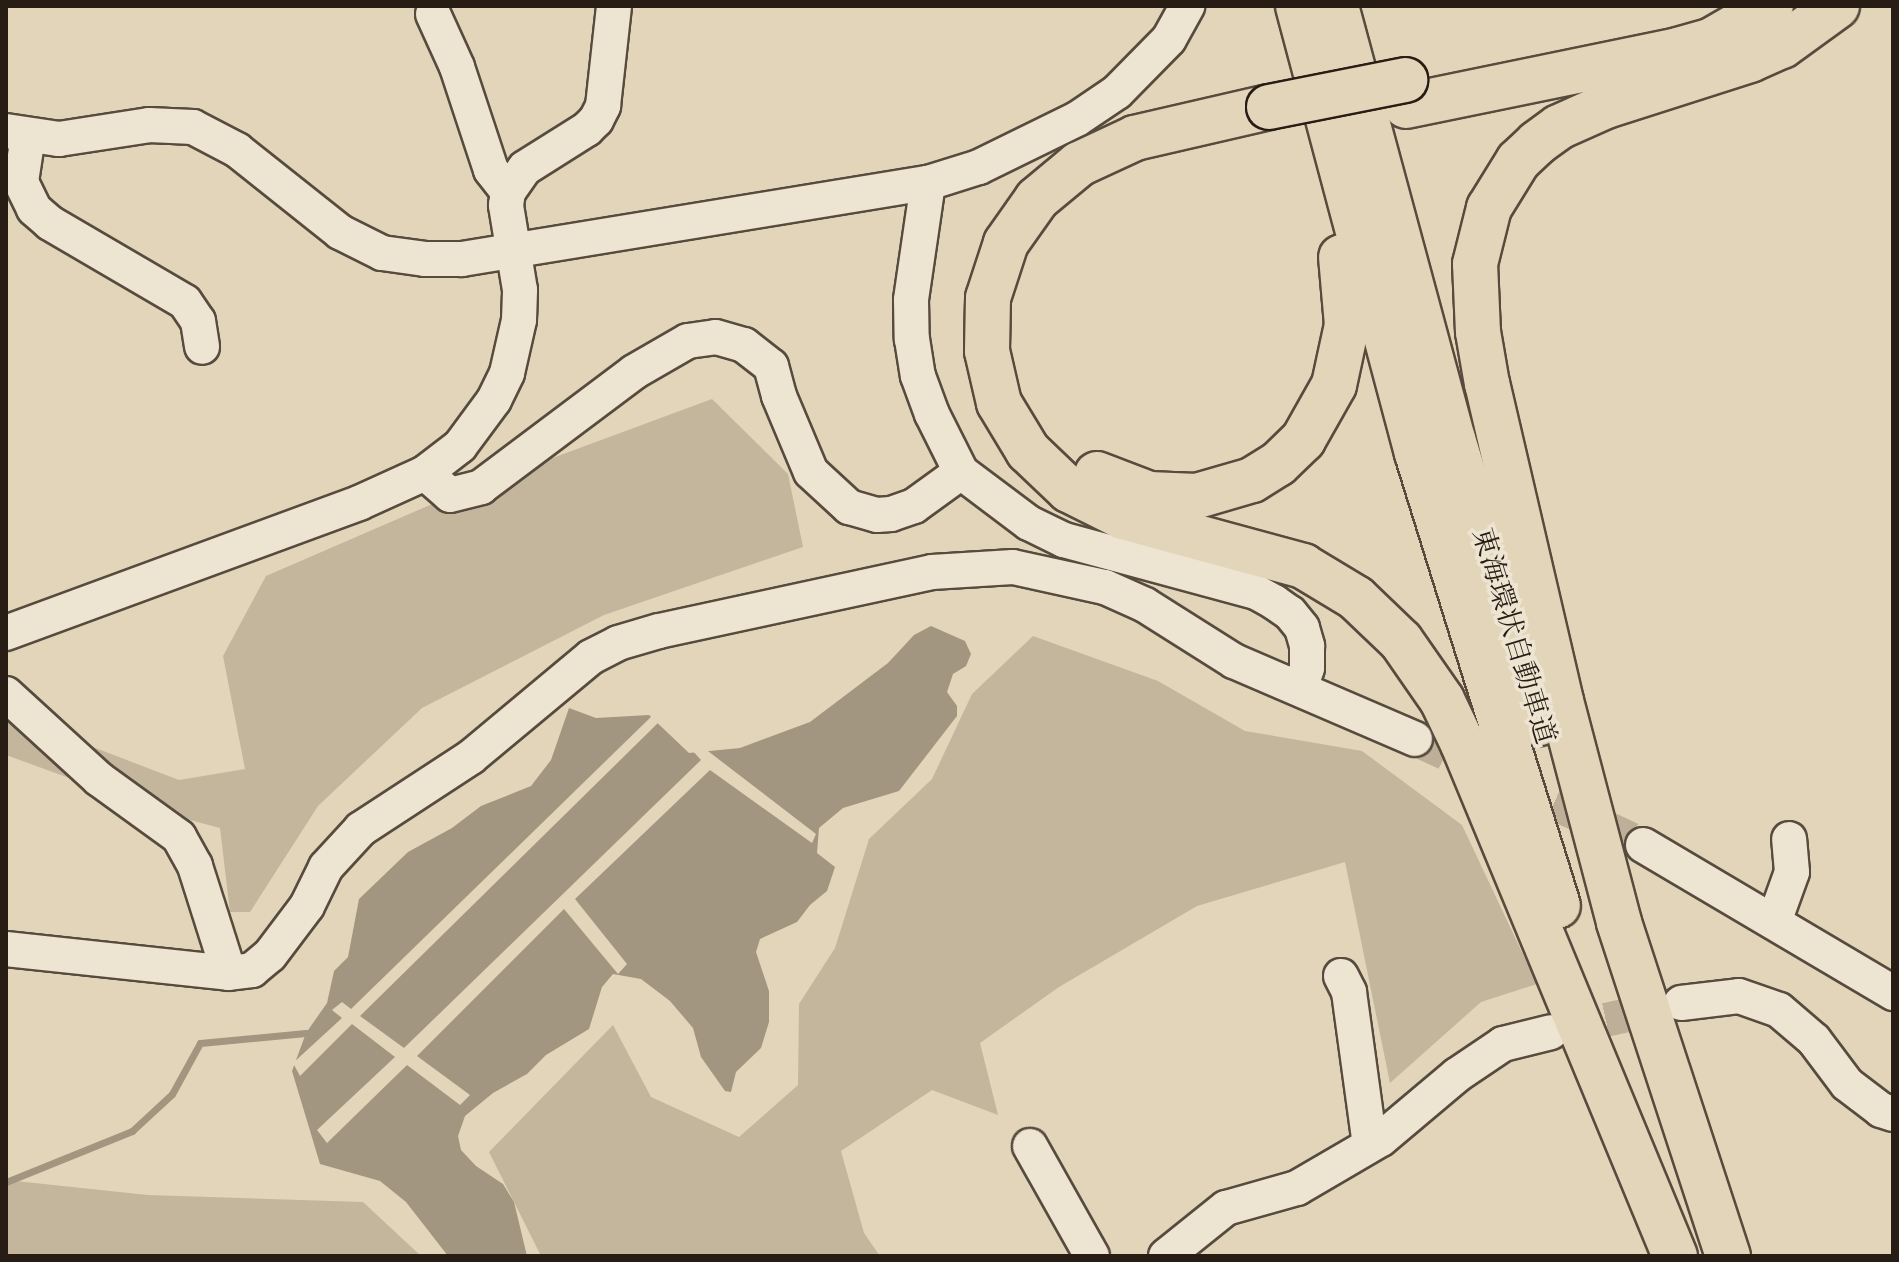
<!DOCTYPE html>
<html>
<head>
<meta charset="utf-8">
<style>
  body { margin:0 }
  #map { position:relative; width:1899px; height:1262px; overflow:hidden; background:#e3d5b9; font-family:"IM FELL DW Pica","Noto Serif JP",serif }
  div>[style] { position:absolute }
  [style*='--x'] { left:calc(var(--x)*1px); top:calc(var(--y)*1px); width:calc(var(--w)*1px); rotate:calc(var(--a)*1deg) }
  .green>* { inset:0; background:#c3b69d }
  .water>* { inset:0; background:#a39681 }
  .pier>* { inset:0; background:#e3d5b9 }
  .stream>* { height:7px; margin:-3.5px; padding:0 3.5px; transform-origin:3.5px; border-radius:3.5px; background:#a39681 }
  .minor-tunnel>* { height:34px; margin-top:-17px; transform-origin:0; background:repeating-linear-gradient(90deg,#beb098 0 34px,transparent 0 51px) }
  .roads { filter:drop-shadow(2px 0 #574b3e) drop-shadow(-2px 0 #574b3e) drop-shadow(0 2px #574b3e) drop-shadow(0 -2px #574b3e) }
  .minor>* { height:34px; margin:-17px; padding:0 17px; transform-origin:17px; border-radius:17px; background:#ede4d2 }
  .highway>* { height:44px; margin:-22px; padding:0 22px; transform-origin:22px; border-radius:22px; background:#e3d5b9 }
  .bridges { filter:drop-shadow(2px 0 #281d15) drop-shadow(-2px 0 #281d15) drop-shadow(0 2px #281d15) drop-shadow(0 -2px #281d15) }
  .highway-bridge>* { height:44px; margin:-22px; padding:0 22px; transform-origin:22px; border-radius:22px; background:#e3d5b9 }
  span { translate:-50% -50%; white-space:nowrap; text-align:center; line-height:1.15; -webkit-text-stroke:7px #ede4d2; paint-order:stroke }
  .street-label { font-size:28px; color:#281d15 }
  .frame { position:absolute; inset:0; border:8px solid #281d15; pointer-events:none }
</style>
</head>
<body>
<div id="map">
  <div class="green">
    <div style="clip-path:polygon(712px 399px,788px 474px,803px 547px,604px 615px,422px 708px,318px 806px,250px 912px,230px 912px,220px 828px,171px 815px,6px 755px,6px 676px,59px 734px,179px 780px,245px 769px,223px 656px,266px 576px,453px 495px)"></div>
    <div style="clip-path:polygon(1033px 636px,1158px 681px,1245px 731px,1362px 751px,1462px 825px,1537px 984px,1481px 1002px,1390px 1083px,1345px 862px,1197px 906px,1059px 987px,980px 1043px,998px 1115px,932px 1090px,841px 1151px,864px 1233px,880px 1256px,541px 1256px,489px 1152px,613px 1025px,651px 1097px,739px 1137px,798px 1085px,799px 1004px,835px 948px,869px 839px,932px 779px,972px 694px)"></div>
    <div style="clip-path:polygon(6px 1180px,148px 1195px,363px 1202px,421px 1256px,6px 1256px)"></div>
  </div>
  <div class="water">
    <div style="clip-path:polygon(931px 626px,965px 641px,971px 654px,966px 666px,953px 674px,947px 692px,957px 706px,957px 716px,899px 791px,843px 808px,819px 828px,817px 853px,835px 867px,827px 891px,810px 905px,797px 922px,760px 939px,756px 952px,769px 991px,769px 1022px,761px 1048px,736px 1072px,731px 1092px,725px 1091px,701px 1057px,693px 1028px,670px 1001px,641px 979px,613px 974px,602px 987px,589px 1029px,546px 1055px,527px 1074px,493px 1093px,465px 1116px,458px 1136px,461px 1150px,476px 1166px,503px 1184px,514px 1202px,527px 1256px,448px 1256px,406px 1202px,380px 1181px,320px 1164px,292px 1071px,306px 1033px,327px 1003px,334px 971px,348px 957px,359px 899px,408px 852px,452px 828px,481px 806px,531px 786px,551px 760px,569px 708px,596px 718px,649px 715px,689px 753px,740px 748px,810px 722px,888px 663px,914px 635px)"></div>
  </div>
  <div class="pier">
    <div style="clip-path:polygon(654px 714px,661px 720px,360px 1016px,404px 1048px,701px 760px,691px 749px,704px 748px,816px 834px,812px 843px,710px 770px,575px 899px,627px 964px,618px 974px,564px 909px,417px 1056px,470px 1095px,460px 1105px,407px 1065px,327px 1143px,317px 1130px,395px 1057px,352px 1024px,300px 1076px,293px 1063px,342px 1018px,332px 1010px,342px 1002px,351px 1009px)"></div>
  </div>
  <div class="stream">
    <div style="--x:6;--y:1182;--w:136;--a:-22"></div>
    <div style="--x:132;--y:1131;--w:54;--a:-42.8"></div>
    <div style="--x:172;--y:1094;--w:58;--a:-61.2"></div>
    <div style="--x:200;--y:1043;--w:106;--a:-5.4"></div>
  </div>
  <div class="minor-tunnel">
    <div style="--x:1415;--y:739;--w:251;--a:24.9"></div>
    <div style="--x:1556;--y:1031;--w:119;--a:-12.6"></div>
  </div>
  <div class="roads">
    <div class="minor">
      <div style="--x:433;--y:14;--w:58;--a:65.6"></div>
      <div style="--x:457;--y:67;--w:108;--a:71.7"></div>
      <div style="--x:491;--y:170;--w:28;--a:52"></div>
      <div style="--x:6;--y:131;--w:54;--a:8.6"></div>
      <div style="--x:59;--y:139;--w:91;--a:-8.8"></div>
      <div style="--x:149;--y:125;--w:44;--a:2.6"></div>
      <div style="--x:193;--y:127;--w:50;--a:27.6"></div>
      <div style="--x:237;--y:150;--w:132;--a:38.5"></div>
      <div style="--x:340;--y:232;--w:47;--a:26.6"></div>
      <div style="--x:382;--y:253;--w:43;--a:7.9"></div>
      <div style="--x:425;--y:259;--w:37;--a:0"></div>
      <div style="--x:462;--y:259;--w:472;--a:-9.3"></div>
      <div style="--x:928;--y:183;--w:53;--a:-17.4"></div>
      <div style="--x:979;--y:167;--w:109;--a:-26.1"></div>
      <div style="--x:1077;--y:119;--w:48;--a:-34"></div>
      <div style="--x:1117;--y:92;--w:74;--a:-45.5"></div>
      <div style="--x:1169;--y:39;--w:38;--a:-61"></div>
      <div style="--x:28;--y:136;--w:47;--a:98.7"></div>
      <div style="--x:21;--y:182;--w:30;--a:64"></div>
      <div style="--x:34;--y:209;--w:21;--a:41"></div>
      <div style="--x:50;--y:223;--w:156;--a:30.3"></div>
      <div style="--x:185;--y:302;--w:23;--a:56"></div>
      <div style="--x:198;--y:321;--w:26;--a:81"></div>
      <div style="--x:928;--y:183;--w:118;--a:98.3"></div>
      <div style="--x:911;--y:300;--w:39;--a:89"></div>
      <div style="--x:912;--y:339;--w:37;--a:81"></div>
      <div style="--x:918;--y:376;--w:40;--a:69.8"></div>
      <div style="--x:932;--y:414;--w:65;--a:63.4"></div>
      <div style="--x:961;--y:472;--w:85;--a:36.9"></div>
      <div style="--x:1029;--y:523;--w:39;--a:26"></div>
      <div style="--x:1064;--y:540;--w:199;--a:15.2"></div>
      <div style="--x:1256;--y:592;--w:21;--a:29"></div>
      <div style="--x:1274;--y:602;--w:19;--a:35"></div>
      <div style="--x:1290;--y:613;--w:19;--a:51"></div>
      <div style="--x:1302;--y:628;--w:19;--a:74"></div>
      <div style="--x:1307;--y:646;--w:22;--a:90"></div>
      <div style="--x:1307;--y:668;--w:22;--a:108"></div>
      <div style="--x:425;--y:473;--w:33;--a:41"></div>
      <div style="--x:450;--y:495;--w:32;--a:-14"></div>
      <div style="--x:481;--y:487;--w:191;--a:-36.9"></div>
      <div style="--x:634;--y:372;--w:62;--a:-29.9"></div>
      <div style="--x:688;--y:341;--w:28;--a:-8"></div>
      <div style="--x:716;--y:337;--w:29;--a:16"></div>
      <div style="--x:744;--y:345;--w:34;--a:38"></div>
      <div style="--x:771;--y:366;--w:31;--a:75"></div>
      <div style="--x:779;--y:396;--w:82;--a:67.2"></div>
      <div style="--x:811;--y:472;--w:52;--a:42.6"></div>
      <div style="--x:849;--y:507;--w:29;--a:16"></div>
      <div style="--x:877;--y:515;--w:14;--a:-4"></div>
      <div style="--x:891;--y:514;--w:24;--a:-19"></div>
      <div style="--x:914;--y:506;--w:58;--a:-35.9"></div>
      <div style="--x:6;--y:633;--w:376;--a:-20.2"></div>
      <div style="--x:359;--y:503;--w:72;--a:-24.4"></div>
      <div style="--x:425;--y:473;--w:44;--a:-37.6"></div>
      <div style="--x:460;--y:446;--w:57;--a:-53.5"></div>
      <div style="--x:494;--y:400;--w:30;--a:-64"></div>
      <div style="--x:507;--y:373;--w:54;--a:-77.2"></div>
      <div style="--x:519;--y:320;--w:30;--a:-88"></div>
      <div style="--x:520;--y:290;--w:86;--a:-99.4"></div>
      <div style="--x:506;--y:205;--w:13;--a:-81"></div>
      <div style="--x:508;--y:192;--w:29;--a:-55"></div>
      <div style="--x:525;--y:168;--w:73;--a:-32.2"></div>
      <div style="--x:587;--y:129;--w:13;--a:-45"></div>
      <div style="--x:596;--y:120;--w:16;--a:-63"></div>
      <div style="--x:603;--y:106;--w:101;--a:-83.7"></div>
      <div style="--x:6;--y:694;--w:126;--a:42.4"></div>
      <div style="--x:99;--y:779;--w:99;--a:35.9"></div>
      <div style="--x:179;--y:837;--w:33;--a:61"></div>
      <div style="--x:195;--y:866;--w:112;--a:72.4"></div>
      <div style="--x:1643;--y:845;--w:291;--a:30.6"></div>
      <div style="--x:1774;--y:922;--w:53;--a:-70.2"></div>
      <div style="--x:1792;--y:872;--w:33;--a:-95"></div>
      <div style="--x:6;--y:949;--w:224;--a:6.1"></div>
      <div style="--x:229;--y:973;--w:23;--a:-7"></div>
      <div style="--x:252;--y:970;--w:23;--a:-40"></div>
      <div style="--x:270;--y:955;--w:61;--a:-52.9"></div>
      <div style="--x:307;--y:906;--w:43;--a:-64"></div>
      <div style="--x:326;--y:867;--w:52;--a:-47.4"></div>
      <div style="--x:361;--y:829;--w:131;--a:-33.2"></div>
      <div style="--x:471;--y:757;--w:156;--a:-39.8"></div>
      <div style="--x:591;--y:657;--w:30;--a:-27"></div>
      <div style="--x:618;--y:643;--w:43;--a:-16.3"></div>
      <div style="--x:659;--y:631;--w:279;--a:-12.2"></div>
      <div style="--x:932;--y:572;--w:81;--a:-3.5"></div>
      <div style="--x:1013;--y:567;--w:94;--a:12.3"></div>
      <div style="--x:1105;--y:587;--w:44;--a:24.2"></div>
      <div style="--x:1145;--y:605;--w:105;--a:32.2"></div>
      <div style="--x:1234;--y:661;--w:197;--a:23.3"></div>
      <div style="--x:1341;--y:976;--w:18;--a:63"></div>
      <div style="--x:1349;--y:992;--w:154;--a:82.2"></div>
      <div style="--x:1681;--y:1003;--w:58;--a:-6.9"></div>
      <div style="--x:1739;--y:996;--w:42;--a:19.3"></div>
      <div style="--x:1779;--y:1010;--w:46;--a:40.6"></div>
      <div style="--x:1814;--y:1040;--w:55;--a:53.1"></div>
      <div style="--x:1847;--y:1084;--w:43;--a:37.4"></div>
      <div style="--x:1881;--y:1110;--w:13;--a:18"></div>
      <div style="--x:1030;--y:1146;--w:126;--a:60.6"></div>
      <div style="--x:1166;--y:1256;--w:77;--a:-38.7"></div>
      <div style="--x:1226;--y:1208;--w:74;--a:-15.7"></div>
      <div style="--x:1297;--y:1188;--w:97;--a:-30.3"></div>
      <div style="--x:1381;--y:1139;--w:99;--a:-40.1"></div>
      <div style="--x:1457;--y:1075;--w:55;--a:-34"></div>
      <div style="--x:1503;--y:1044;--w:49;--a:-14"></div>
    </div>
    <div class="highway">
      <div style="--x:1298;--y:6;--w:463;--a:75.1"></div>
      <div style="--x:1417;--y:453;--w:474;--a:72.7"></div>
      <div style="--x:1336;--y:6;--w:449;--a:74.9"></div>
      <div style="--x:1453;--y:439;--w:297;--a:73.2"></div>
      <div style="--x:1406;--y:106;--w:278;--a:-11.6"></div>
      <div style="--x:1678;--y:50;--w:35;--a:-16"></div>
      <div style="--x:1712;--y:40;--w:68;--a:-30"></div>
      <div style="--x:1269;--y:107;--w:138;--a:167"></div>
      <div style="--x:1135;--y:138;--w:62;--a:155.1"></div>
      <div style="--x:1079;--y:164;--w:55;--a:140.2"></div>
      <div style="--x:1037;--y:199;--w:54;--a:125.2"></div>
      <div style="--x:1006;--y:243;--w:58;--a:108.1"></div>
      <div style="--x:988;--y:298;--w:53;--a:91.1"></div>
      <div style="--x:987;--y:351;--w:53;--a:77"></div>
      <div style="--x:999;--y:403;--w:56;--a:58.9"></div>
      <div style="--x:1028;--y:451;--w:57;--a:43.6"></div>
      <div style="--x:1069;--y:490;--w:60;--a:26.6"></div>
      <div style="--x:1123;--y:517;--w:187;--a:15.2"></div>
      <div style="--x:1303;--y:566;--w:62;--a:31.1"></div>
      <div style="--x:1356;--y:598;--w:62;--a:43.7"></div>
      <div style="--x:1401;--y:641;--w:72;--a:55.2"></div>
      <div style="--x:1442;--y:700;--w:49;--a:64.5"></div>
      <div style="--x:1463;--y:744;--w:554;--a:67.51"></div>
      <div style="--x:1097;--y:474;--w:56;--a:21"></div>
      <div style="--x:1149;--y:494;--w:48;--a:2.4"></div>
      <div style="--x:1197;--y:496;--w:57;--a:-16.2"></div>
      <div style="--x:1252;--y:480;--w:31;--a:-32"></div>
      <div style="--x:1278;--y:464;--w:35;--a:-44"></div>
      <div style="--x:1303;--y:440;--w:63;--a:-60.6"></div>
      <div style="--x:1334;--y:385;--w:61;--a:-77.8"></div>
      <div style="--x:1347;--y:325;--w:68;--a:-95"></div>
      <div style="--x:1728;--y:1256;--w:351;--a:-108.1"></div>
      <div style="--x:1619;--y:922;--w:228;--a:-104.7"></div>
      <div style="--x:1561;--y:701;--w:326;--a:-103.1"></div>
      <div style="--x:1487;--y:384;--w:53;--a:-99.8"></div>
      <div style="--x:1478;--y:332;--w:68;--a:-92.5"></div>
      <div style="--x:1475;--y:264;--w:58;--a:-76"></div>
      <div style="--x:1489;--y:208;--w:55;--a:-58.3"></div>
      <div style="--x:1518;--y:161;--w:26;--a:-43"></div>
      <div style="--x:1537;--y:143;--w:27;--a:-36"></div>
      <div style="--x:1559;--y:127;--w:51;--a:-24.1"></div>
      <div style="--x:1606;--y:106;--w:151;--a:-17.7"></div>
      <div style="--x:1750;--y:60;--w:35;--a:-24"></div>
      <div style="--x:1782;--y:46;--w:68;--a:-36"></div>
    </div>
  </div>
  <div class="bridges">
    <div class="highway-bridge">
      <div style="--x:1269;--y:107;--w:139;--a:-11.2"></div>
    </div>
  </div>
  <div class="street-label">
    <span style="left:1513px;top:636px;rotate:73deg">東海環状自動車道</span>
  </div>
  <div class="frame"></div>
</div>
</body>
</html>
